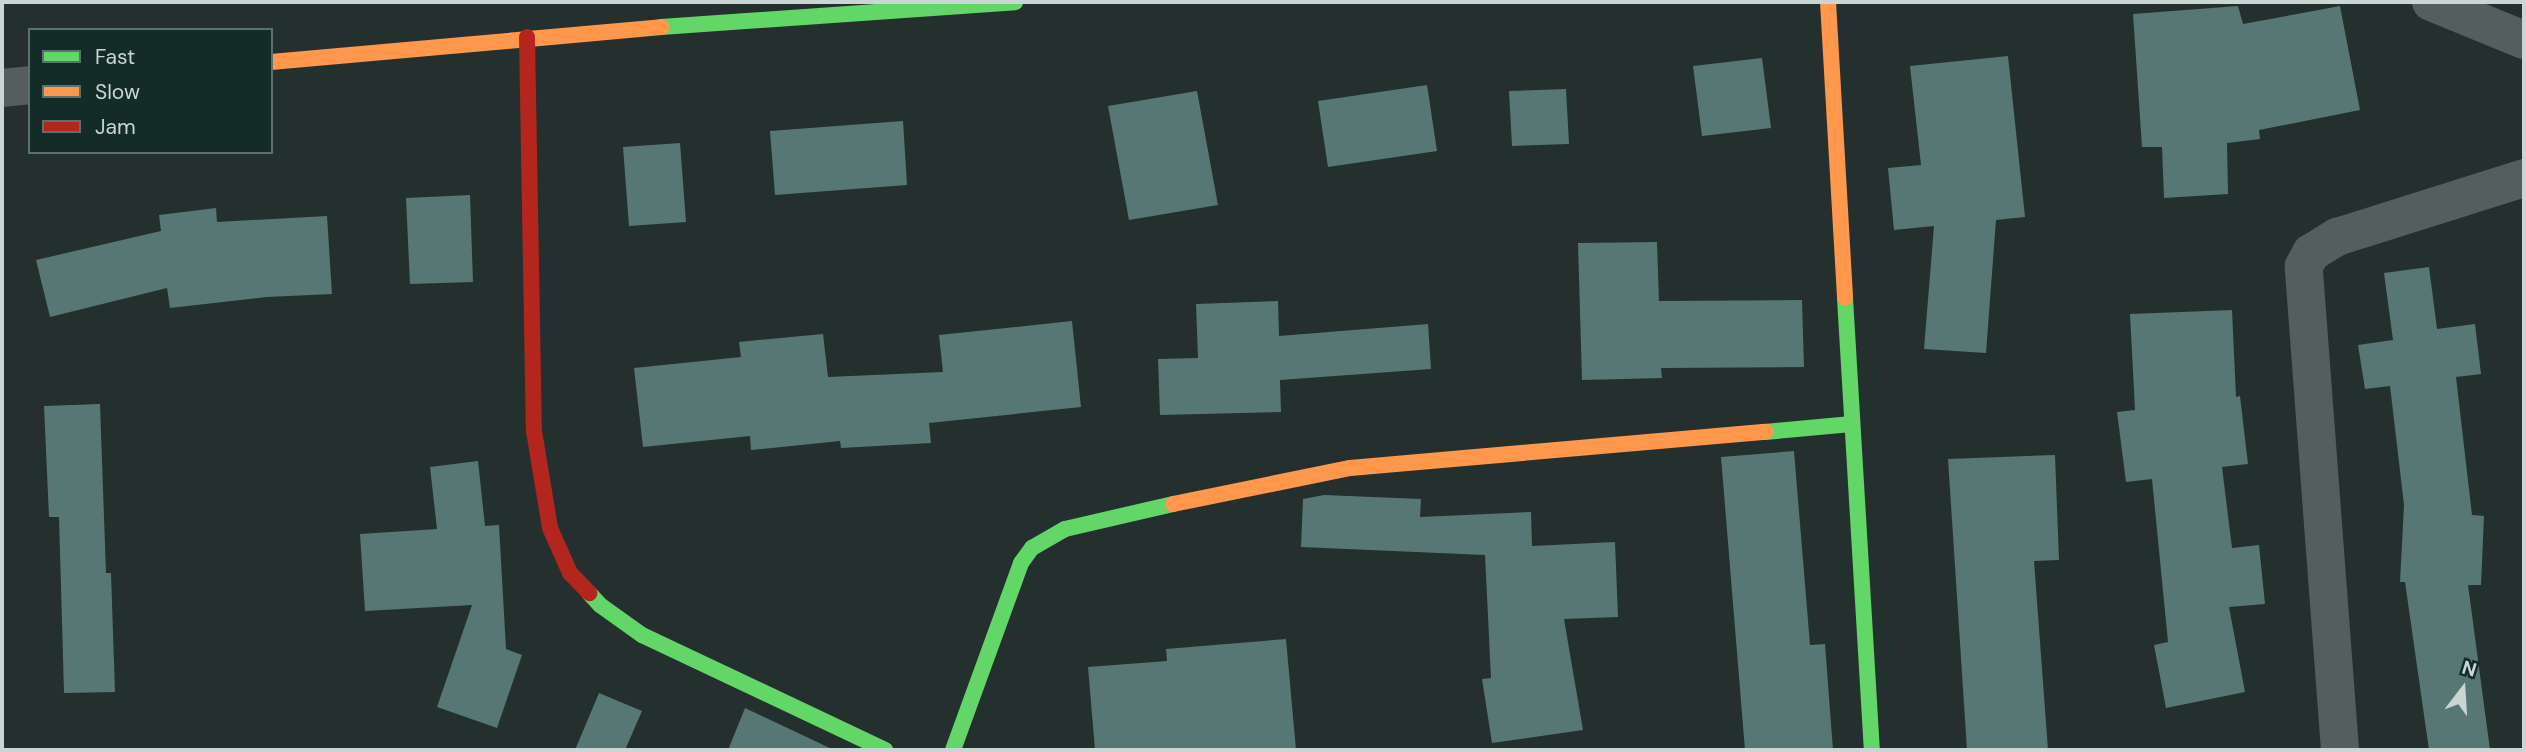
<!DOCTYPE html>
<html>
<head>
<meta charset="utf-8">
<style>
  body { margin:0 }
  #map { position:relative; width:2526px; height:752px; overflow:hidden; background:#24302e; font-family:"DM Sans",sans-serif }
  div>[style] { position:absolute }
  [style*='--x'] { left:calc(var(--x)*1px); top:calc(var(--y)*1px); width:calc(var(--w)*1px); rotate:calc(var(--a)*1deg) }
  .building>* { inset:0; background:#567773 }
  .street>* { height:38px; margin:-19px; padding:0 19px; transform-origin:19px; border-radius:19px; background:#545e5c }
  .fast>* { height:16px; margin:-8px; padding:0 8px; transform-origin:8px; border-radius:8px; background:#63d668 }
  .slow>* { height:16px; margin:-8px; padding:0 8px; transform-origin:8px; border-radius:8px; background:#ff974d }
  .jam>* { height:16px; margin:-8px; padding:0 8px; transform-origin:8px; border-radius:8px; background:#b3261e }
  span { translate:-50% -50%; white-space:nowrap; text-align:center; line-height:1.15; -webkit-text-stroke:7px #142c28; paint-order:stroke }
  .frame { position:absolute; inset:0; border:4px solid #c9d6d4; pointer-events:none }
  .legend { position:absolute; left:28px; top:28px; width:245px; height:126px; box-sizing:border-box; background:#142c28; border:2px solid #5c706d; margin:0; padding:9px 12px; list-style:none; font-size:21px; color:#c9d6d4 }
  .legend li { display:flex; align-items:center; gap:14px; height:35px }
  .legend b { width:35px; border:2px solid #5c706d }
  .north { position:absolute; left:2428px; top:654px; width:70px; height:70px; -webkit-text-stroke:5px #142c28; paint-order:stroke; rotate:17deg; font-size:19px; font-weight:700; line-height:28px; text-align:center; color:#c9d6d4 }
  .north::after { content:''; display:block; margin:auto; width:24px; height:32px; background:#c9d6d4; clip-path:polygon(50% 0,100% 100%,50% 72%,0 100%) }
</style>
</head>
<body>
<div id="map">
  <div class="building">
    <div style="clip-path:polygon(2238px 6px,2243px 24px,2340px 6px,2360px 110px,2259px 130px,2260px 139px,2227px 143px,2228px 194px,2164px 198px,2162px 147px,2142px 147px,2133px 14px)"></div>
    <div style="clip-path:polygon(2008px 56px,2025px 217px,1996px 220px,1986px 353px,1924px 349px,1934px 226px,1894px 230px,1888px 168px,1921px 165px,1910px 66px)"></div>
    <div style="clip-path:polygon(1762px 58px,1771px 128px,1702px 136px,1693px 66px)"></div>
    <div style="clip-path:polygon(1427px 85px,1437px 151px,1328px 167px,1318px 101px)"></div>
    <div style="clip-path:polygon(1566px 89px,1569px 144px,1512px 146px,1509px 91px)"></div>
    <div style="clip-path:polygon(1197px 91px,1218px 205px,1129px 220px,1108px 106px)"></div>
    <div style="clip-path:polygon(903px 121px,907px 185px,775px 195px,770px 131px)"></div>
    <div style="clip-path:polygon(680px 143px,686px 222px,629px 226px,623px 147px)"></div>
    <div style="clip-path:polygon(470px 195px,473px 282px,410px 284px,406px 198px)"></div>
    <div style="clip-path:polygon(216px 208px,217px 222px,327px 216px,332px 294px,267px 297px,170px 308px,167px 288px,50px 317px,36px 260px,161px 231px,159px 215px)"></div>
    <div style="clip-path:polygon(1657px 242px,1659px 301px,1802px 300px,1804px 367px,1661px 368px,1662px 378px,1582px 380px,1578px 243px)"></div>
    <div style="clip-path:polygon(2429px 267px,2437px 329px,2475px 324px,2481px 374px,2456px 377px,2472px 515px,2484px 516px,2481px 585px,2468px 585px,2490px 750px,2429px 750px,2405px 582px,2400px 582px,2404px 505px,2390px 386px,2365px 389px,2358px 345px,2393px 340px,2384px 273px)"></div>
    <div style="clip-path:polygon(1278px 301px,1279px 336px,1428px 324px,1431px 369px,1280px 380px,1281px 412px,1160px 415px,1158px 359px,1198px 358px,1196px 304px)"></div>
    <div style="clip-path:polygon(2232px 310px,2236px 397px,2240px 396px,2248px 464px,2222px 467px,2232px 548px,2259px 545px,2265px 604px,2229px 607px,2245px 692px,2166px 708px,2154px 645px,2168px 642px,2152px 479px,2126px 482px,2117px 412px,2135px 410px,2130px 314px)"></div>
    <div style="clip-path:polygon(1072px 321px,1081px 407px,929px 423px,931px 443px,841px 448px,840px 441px,751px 450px,750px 436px,643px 447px,634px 368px,741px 357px,739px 342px,823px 334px,828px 377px,943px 372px,939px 335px)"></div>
    <div style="clip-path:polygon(100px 404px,106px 573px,111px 573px,115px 692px,64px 693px,59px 517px,49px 517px,44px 406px)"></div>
    <div style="clip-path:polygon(1794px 451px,1810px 645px,1825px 644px,1833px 750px,1745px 750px,1721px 457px)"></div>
    <div style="clip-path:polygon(2055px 455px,2059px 560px,2034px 561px,2048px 750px,1967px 750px,1948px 459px)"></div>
    <div style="clip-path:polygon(478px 461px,485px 526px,499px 525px,506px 649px,522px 655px,497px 728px,437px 707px,472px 605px,365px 611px,360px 534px,437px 529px,430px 467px)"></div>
    <div style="clip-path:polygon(1324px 495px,1421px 499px,1420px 517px,1531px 512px,1532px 546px,1615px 542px,1618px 617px,1564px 619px,1583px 730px,1492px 743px,1482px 679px,1491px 678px,1485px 555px,1301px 547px,1303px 499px)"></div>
    <div style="clip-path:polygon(1286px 639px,1296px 750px,1095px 750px,1088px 667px,1167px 661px,1166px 649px)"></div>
    <div style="clip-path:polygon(599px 693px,642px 711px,625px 750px,575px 750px)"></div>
    <div style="clip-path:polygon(745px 708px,834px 750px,728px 750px)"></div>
  </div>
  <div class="street">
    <div style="--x:2431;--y:2;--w:100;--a:22.2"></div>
    <div style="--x:2;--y:88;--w:28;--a:-6"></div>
    <div style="--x:2340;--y:750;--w:485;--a:-94.3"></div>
    <div style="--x:2304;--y:266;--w:15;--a:-62"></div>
    <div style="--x:2311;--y:253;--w:31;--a:-32"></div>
    <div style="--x:2337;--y:237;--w:196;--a:-17.5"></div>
  </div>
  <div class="fast">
    <div style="--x:661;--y:27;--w:355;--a:-4"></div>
    <div style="--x:1845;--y:298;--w:453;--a:86.6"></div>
    <div style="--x:1765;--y:432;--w:87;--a:-5.3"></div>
    <div style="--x:589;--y:593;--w:16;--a:47"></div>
    <div style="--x:600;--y:605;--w:52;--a:35.5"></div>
    <div style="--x:642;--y:635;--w:269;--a:25.3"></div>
    <div style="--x:953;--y:750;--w:199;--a:-70"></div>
    <div style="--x:1021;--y:563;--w:19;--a:-54"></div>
    <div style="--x:1032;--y:548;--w:38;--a:-30"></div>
    <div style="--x:1065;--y:529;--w:111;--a:-13"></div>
  </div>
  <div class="slow">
    <div style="--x:1828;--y:2;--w:296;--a:86.7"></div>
    <div style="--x:271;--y:62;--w:392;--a:-5.1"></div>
    <div style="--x:1173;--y:504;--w:181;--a:-11.5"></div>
    <div style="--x:1350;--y:468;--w:417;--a:-5"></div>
  </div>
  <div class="jam">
    <div style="--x:527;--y:37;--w:394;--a:89"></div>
    <div style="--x:534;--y:431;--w:98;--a:80.6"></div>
    <div style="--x:550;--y:528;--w:49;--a:66"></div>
    <div style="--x:570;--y:573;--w:28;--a:46"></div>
  </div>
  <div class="frame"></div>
  <ul class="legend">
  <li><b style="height:9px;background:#63d668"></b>Fast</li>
  <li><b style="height:9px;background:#ff974d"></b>Slow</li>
  <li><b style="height:9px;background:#b3261e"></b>Jam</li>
  </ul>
  <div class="north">N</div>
</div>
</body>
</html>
